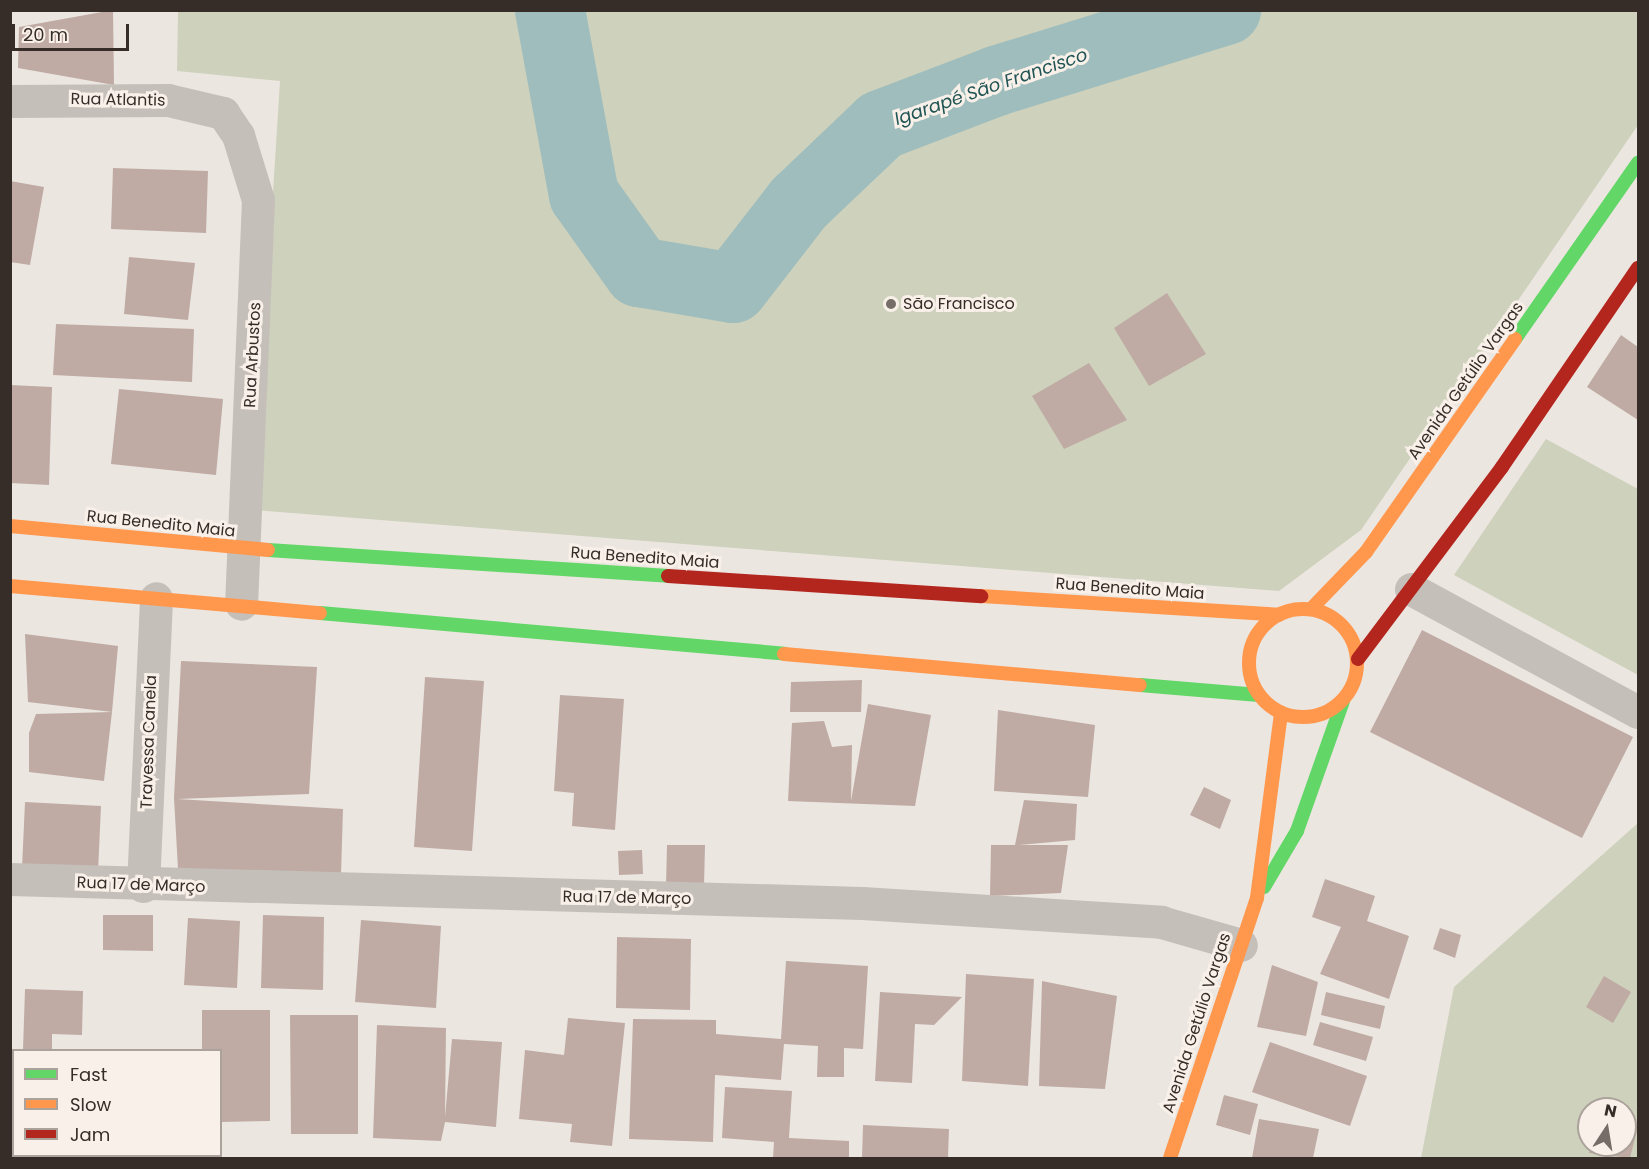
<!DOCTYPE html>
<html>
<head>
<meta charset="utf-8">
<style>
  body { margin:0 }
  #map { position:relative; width:1649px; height:1169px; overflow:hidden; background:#ece6e1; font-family:Poppins,sans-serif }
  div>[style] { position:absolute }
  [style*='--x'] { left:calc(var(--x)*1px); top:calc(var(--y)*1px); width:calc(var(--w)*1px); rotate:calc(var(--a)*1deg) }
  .green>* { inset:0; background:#ced1bc }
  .river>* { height:70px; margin:-35px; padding:0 35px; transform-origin:35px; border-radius:35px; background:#9ebdbc }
  .building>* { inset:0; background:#bfaba4 }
  .street>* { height:33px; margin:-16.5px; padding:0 16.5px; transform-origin:16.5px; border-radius:16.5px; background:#c5bfba }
  .fast>* { height:14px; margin:-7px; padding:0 7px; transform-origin:7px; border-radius:7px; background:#63d668 }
  .slow>* { height:14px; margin:-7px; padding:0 7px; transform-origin:7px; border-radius:7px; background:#ff974d }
  .slow>.ring { margin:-7px; padding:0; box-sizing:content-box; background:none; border:14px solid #ff974d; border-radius:50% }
  .jam>* { height:14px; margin:-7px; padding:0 7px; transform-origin:7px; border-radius:7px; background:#b3261e }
  .dots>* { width:16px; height:16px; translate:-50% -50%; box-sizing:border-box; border:3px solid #f9f1e9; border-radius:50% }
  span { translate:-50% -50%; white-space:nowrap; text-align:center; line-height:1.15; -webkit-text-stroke:6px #f9f1e9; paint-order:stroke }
  .street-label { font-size:16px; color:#362c28 }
  .poi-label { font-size:16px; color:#362c28 }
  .left { translate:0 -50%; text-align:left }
  .water-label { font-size:18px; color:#205455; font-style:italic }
  .frame { position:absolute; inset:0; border:12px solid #362c28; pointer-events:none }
  .legend { position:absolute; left:12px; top:1049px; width:210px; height:108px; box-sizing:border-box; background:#f9f1e9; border:2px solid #aba29c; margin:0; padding:8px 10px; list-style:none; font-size:18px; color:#362c28 }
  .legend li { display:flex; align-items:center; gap:12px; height:30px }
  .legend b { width:30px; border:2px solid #aba29c }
  .north { position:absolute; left:1577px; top:1097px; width:60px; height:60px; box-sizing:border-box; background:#f9f1e9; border:2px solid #aba29c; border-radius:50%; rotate:12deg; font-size:16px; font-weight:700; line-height:24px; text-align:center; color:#362c28 }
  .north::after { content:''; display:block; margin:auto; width:21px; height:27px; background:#766d69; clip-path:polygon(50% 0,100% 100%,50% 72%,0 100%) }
  .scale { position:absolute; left:12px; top:24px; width:117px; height:27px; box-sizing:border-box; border:3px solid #362c28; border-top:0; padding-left:8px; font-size:18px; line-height:21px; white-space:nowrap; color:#362c28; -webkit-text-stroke:4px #f9f1e9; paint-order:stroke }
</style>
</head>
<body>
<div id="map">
  <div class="green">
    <div style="clip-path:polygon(178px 10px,1638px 11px,1638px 125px,1361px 530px,1279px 591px,253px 510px,280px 81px,177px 71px)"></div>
    <div style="clip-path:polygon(1546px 439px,1638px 489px,1638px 675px,1454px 575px)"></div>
    <div style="clip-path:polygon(evenodd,1638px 823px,1638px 1158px,1421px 1158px,1454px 987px,1638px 823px,1589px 1109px,1625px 1109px,1625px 1145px,1589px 1145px,1589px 1109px)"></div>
  </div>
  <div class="river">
    <div style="--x:550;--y:10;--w:188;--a:79.6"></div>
    <div style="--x:584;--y:195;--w:95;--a:54.5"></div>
    <div style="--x:639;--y:272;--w:95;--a:9.7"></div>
    <div style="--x:733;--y:288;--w:108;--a:-52.2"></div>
    <div style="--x:799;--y:203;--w:113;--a:-43.6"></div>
    <div style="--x:881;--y:125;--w:123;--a:-20.9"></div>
    <div style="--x:996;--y:81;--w:241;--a:-17.2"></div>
  </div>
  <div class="building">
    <div style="clip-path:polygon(113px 10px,114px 85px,18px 68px,19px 27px)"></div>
    <div style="clip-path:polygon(113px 168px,208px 171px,206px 233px,111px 229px)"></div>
    <div style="clip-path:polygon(10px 181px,44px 187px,30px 265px,10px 262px)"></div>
    <div style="clip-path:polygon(129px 257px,195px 263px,188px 320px,124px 314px)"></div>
    <div style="clip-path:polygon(1167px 293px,1206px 354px,1149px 386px,1114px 328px)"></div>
    <div style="clip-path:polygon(56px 324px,194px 329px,192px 382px,53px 375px)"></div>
    <div style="clip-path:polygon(1621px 335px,1638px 347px,1638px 420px,1587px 387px)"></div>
    <div style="clip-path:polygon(1089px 363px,1127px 420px,1064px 449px,1032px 396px)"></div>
    <div style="clip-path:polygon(10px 385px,52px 387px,49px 485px,10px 483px)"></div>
    <div style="clip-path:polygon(119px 389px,223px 399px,216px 475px,111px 464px)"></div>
    <div style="clip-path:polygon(1422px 630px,1633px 737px,1582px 838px,1370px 732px)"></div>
    <div style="clip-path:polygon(25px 634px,118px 646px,112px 712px,28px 702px)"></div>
    <div style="clip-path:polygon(181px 661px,317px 667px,309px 794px,177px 799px,343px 809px,341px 875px,178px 869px,174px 798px)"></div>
    <div style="clip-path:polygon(425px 677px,484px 681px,472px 851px,414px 847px)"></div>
    <div style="clip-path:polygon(862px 680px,861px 712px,790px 712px,791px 682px)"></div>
    <div style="clip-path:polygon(560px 695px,624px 699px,615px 830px,572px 826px,574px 793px,554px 791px)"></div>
    <div style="clip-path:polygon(868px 704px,931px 715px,915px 806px,788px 801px,792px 723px,824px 721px,832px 747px,852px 745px,851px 801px)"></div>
    <div style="clip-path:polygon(998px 710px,1095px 725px,1088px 797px,994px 791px)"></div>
    <div style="clip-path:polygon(112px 712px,104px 781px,29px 772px,29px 733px,36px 714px)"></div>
    <div style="clip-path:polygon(1204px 787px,1231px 800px,1220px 829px,1190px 815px)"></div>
    <div style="clip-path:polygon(1024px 800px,1077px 804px,1075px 840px,1019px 845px,1068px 845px,1061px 893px,990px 896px,991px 845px,1015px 845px)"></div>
    <div style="clip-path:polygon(25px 802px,101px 806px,98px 872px,22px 868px)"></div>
    <div style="clip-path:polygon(667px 845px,705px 845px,704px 887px,666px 886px)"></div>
    <div style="clip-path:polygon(642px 850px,643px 874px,619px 875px,618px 851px)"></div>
    <div style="clip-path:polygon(1325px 879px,1375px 896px,1367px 921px,1409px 936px,1389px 999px,1320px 974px,1341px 927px,1312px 917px)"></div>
    <div style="clip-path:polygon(103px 915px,153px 915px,153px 951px,103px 950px)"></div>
    <div style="clip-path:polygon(263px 915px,324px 917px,323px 990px,261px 988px)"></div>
    <div style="clip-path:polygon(188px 918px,240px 921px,237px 988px,184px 985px)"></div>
    <div style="clip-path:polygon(361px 920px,441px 926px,436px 1008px,355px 1002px)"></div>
    <div style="clip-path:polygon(1440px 928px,1461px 935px,1455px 958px,1433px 949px)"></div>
    <div style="clip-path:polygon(617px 937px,691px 939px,690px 1010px,616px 1008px)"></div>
    <div style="clip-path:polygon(786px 961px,868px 966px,863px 1049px,844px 1048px,844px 1077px,817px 1077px,818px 1046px,784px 1044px,781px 1080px,715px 1075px,713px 1142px,629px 1139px,633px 1019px,716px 1020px,716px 1034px,781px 1039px)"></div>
    <div style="clip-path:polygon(1272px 965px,1318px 982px,1306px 1036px,1257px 1027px)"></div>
    <div style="clip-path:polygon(966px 974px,1034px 979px,1028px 1086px,962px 1081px)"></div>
    <div style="clip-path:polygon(1604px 976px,1631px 992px,1613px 1023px,1586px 1007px)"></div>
    <div style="clip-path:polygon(1042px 981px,1117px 996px,1105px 1089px,1039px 1086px)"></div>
    <div style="clip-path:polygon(25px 989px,83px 991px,82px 1035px,52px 1034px,52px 1050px,23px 1050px)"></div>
    <div style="clip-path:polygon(880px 992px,962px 997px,934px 1025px,915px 1024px,912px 1083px,875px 1081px)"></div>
    <div style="clip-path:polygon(1326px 992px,1385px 1006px,1380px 1029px,1321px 1015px)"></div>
    <div style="clip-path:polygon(202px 1010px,270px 1010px,270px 1121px,220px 1122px,220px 1050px,202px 1050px)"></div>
    <div style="clip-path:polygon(290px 1015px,358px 1015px,358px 1134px,291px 1134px)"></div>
    <div style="clip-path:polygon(568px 1018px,625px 1023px,612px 1146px,570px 1142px,572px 1124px,519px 1119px,525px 1050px,564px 1055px)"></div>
    <div style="clip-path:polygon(1320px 1022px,1373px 1037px,1366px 1061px,1313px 1045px)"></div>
    <div style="clip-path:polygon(377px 1025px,446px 1028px,445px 1117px,452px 1039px,502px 1042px,496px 1127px,445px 1122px,441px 1141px,373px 1138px)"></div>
    <div style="clip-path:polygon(1270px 1042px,1367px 1076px,1350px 1126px,1252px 1092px)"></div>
    <div style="clip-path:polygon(725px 1087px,792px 1091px,789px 1138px,849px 1141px,849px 1158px,773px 1158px,774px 1142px,722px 1138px)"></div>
    <div style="clip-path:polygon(1224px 1095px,1258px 1104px,1250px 1135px,1216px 1125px)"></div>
    <div style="clip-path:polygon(1259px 1119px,1319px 1129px,1313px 1158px,1252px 1158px)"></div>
    <div style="clip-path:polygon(1625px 1119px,1638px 1126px,1630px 1158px,1589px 1153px,1593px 1145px,1625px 1145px)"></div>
    <div style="clip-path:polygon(863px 1125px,949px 1129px,948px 1158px,862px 1158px)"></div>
    <div style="clip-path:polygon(77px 1156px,151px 1156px,151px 1158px,77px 1158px)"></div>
  </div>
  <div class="street">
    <div style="--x:10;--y:101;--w:158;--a:-0.4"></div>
    <div style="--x:168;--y:100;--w:57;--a:13.3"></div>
    <div style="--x:223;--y:113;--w:27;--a:56"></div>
    <div style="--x:238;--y:135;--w:68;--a:72.9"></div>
    <div style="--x:258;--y:200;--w:404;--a:92.4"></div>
    <div style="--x:1411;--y:589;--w:258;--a:28.5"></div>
    <div style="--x:10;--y:879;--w:852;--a:1.61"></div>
    <div style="--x:862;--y:903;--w:300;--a:3.6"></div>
    <div style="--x:1161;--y:922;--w:83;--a:16"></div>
    <div style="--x:143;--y:886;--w:288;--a:-87.4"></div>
  </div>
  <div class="fast">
    <div style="--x:1515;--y:339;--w:215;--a:-55.1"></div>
    <div style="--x:268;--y:550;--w:401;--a:3.7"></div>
    <div style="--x:320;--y:613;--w:466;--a:5"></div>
    <div style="--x:1140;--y:685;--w:119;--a:4.8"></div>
    <div style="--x:1264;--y:887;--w:65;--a:-59.5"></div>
    <div style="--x:1297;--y:831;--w:138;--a:-70.5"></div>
  </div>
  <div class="slow">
    <div style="--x:10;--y:526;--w:259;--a:5.3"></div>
    <div style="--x:10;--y:586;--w:311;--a:5"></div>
    <div style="--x:981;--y:596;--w:299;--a:3.6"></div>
    <div style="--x:1311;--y:609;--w:79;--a:-46"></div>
    <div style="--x:1366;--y:552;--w:260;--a:-55"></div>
    <div class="ring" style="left:1249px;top:609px;width:94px;height:94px"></div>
    <div style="--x:784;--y:654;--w:357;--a:5"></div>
    <div style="--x:1170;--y:1158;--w:274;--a:-71.5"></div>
    <div style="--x:1257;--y:898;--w:187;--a:-82.6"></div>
  </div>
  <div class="jam">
    <div style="--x:668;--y:576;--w:314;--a:3.7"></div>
    <div style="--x:1358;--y:659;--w:240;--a:-53.1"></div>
    <div style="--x:1502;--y:467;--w:241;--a:-55.7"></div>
  </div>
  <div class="dots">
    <div style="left:891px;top:304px;background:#766d69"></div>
  </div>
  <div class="street-label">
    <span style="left:118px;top:100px;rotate:1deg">Rua Atlantis</span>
    <span style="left:253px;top:355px;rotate:-87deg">Rua Arbustos</span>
    <span style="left:1466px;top:381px;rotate:-55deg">Avenida Getúlio Vargas</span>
    <span style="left:161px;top:524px;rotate:6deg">Rua Benedito Maia</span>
    <span style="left:645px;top:558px;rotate:4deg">Rua Benedito Maia</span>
    <span style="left:1130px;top:589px;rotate:4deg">Rua Benedito Maia</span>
    <span style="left:149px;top:742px;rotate:-88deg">Travessa Canela</span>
    <span style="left:141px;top:885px;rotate:2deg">Rua 17 de Março</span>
    <span style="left:627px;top:898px;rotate:1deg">Rua 17 de Março</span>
    <span style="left:1197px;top:1023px;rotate:-72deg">Avenida Getúlio Vargas</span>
  </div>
  <div class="poi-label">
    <span class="left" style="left:903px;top:304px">São Francisco</span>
  </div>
  <div class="water-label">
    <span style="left:991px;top:87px;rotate:-19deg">Igarapé São Francisco</span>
  </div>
  <div class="frame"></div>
  <ul class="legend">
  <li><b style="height:8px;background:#63d668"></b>Fast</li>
  <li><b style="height:8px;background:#ff974d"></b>Slow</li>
  <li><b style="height:8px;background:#b3261e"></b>Jam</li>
  </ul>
  <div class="north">N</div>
  <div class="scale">20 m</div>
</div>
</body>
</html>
